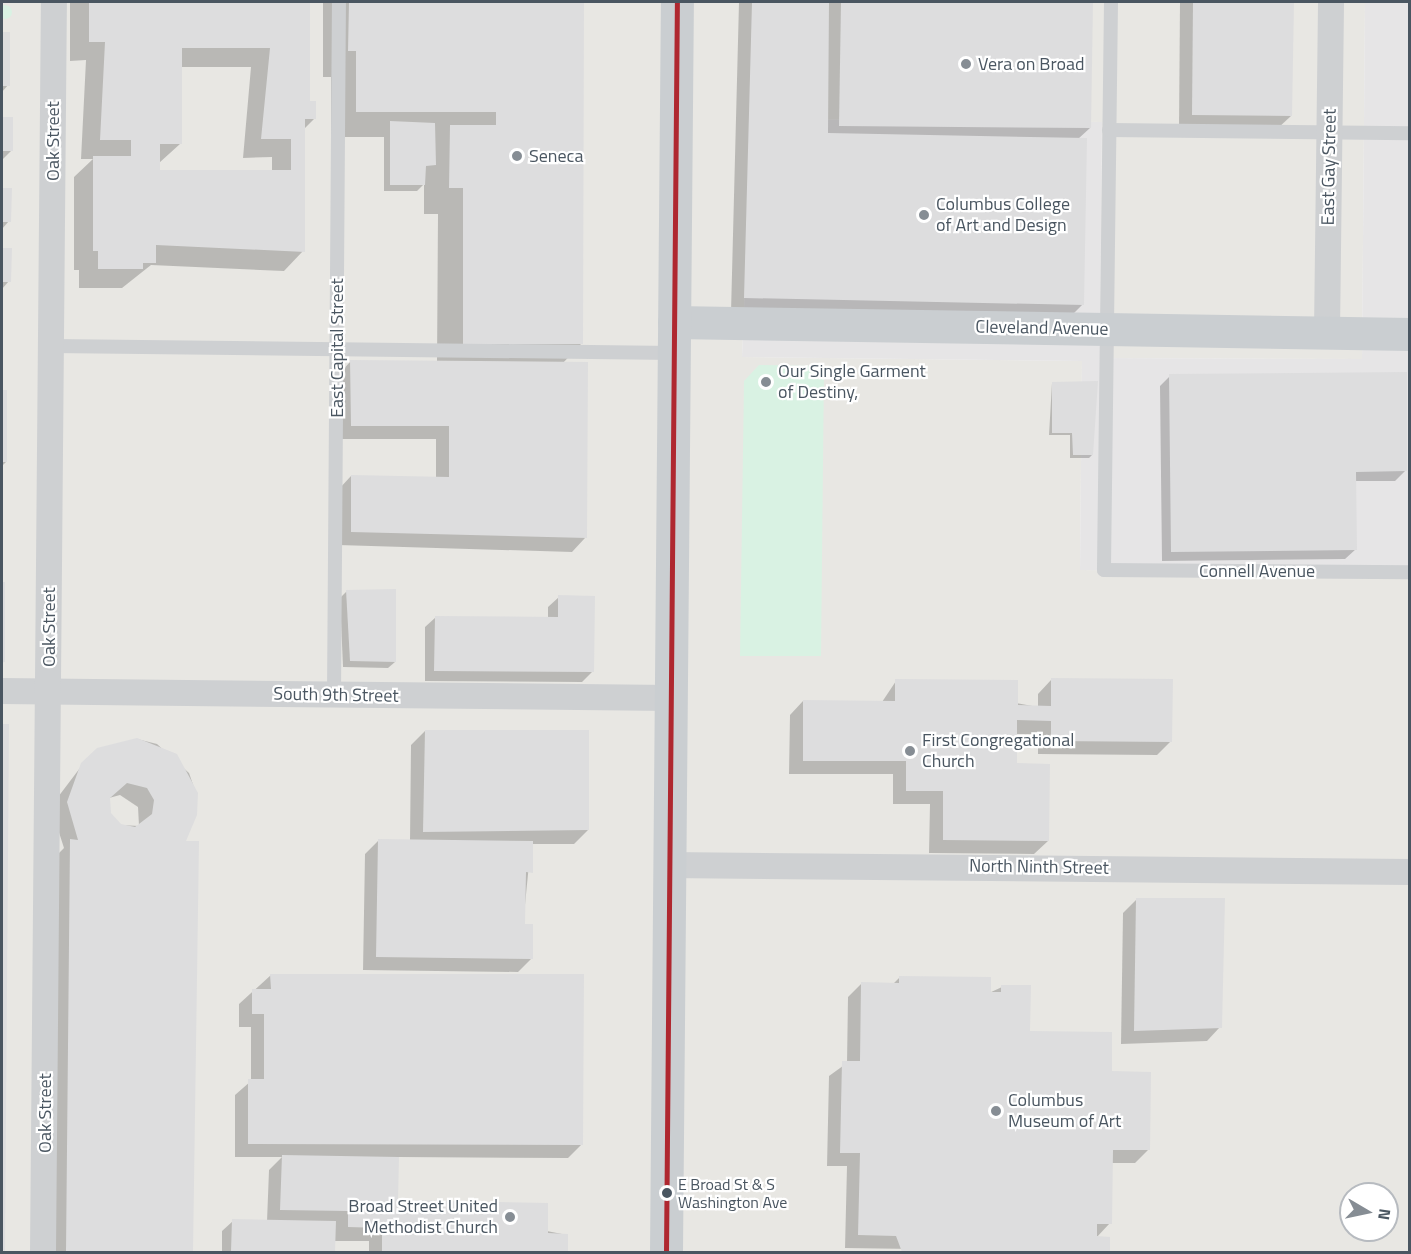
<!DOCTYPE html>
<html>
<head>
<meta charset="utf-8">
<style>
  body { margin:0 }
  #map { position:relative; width:1411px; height:1254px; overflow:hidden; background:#f4f4f4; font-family:"Titillium Web",sans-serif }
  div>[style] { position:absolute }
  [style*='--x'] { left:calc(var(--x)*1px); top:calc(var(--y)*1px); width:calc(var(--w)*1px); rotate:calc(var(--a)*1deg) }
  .commercial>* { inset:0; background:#e8e7e3 }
  .education>* { inset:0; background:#e6e5e6 }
  .green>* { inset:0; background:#d9f2e3 }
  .round { border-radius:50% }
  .shadow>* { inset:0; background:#0003 }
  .building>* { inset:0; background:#ddddde }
  .service>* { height:14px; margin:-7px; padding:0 7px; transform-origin:7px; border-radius:7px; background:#ced0d2 }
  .minor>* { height:26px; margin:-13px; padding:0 13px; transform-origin:13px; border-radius:13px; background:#ced0d2 }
  .primary>* { height:33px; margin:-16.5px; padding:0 16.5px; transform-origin:16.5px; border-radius:16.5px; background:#caced1 }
  .bus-1>* { height:4.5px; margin:-2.25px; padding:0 2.25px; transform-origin:2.25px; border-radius:2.25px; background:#af272f }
  .dots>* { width:16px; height:16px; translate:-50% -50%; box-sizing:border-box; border:3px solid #fff; border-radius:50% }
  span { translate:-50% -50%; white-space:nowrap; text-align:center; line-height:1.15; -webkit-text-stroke:4.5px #fff; paint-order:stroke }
  .bus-label { font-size:16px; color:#4a5661 }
  .left { translate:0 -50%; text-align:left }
  .poi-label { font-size:18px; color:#4a5661 }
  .right { translate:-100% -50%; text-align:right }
  .street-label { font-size:18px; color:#4a5661 }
  .frame { position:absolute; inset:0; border:3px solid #4a5661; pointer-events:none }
  .north { position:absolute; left:1339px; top:1182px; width:60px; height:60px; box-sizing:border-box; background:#fff; border:2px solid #b7bbc0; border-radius:50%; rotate:99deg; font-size:16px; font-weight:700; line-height:24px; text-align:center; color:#4a5661 }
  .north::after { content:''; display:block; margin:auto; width:21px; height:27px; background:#868d94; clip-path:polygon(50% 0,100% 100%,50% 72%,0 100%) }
</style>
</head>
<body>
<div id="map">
  <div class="commercial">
    <div style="clip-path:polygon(evenodd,2px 2px,1365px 2px,1362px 359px,1100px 358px,1102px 122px,752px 119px,742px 357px,1082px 361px,1080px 570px,1409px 572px,1409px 1252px,2px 1252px,2px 2px,1351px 1194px,1387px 1194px,1387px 1230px,1351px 1230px,1351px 1194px)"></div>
  </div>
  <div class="education">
    <div style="clip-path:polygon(1365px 2px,1409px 2px,1409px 572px,1080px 570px,1082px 361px,742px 357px,752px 119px,1102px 122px,1100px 358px,1362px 359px)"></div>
  </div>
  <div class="green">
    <div class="round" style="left:-2px;top:5px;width:14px;height:14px"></div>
    <div style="clip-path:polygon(759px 365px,824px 366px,821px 656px,740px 656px,744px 381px)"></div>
  </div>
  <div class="shadow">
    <div style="clip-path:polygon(evenodd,70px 2px,309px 2px,309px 103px,314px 119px,304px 129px,303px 251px,284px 271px,151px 265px,122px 288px,79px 288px,79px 270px,74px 270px,74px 177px,93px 159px,81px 159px,86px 60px,70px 61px,70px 2px,181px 67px,251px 67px,243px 158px,272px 157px,272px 171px,159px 171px,159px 163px,180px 144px,181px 67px)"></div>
    <div style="clip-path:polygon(323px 2px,583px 2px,581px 344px,562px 364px,585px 538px,572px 552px,338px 545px,338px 490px,351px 476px,436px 478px,436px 439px,338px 439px,337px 376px,350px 362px,437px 363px,438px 214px,424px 214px,424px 184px,417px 191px,384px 191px,384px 137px,331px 137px,331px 77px,323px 77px)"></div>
    <div style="clip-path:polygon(739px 2px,1092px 2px,1090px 128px,1078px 139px,1083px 304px,1069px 318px,731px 312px)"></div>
    <div style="clip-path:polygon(1180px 2px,1292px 2px,1291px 116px,1277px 129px,1179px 128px)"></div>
    <div style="clip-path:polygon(2px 33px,9px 33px,8px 85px,2px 92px)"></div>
    <div style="clip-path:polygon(2px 119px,12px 119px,11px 151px,2px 160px)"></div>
    <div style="clip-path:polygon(2px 189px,10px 189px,9px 221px,2px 229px)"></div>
    <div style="clip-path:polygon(2px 249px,10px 249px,9px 281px,2px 289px)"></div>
    <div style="clip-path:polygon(1170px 376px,1406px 470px,1395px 481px,1355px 481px,1356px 549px,1345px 559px,1162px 561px,1160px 386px)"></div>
    <div style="clip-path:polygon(1052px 383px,1092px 455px,1089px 458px,1070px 458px,1070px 435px,1049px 435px)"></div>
    <div style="clip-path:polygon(2px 391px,6px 462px,2px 466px)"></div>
    <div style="clip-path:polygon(2px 584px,4px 661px,2px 664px)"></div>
    <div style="clip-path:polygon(347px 591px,395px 662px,388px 668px,343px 667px,340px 598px)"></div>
    <div style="clip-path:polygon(559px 597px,592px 672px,582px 682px,425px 681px,425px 627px,436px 617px,548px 618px,548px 607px)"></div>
    <div style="clip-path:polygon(1051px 680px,1171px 741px,1157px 755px,1038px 754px,1038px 734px,1015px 734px,1015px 765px,1048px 841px,1034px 854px,929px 853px,930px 804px,893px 804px,893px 774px,789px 774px,790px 715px,803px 701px,882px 702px,896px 681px,1038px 707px,1038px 694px)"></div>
    <div style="clip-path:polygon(2px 725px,8px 725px,3px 1252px,2px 1252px)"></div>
    <div style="clip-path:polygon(425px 731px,588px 830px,574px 844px,531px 844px,523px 925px,531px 959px,518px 972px,363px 970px,365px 854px,379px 840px,410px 841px,411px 745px)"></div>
    <div style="clip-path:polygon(evenodd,137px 739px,157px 744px,189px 773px,196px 793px,184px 842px,197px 842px,192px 1252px,53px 1252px,57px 855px,64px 848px,54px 817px,58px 797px,83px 764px,137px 739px,120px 795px,138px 807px,139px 826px,120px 825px,109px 813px,109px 798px,120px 795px)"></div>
    <div style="clip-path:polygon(1137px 899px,1220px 1027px,1207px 1041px,1121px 1044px,1123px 913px)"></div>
    <div style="clip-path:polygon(271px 975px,582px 1144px,568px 1158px,398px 1157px,397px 1201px,567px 1235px,566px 1252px,369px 1252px,369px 1241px,334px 1241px,334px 1252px,222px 1252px,222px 1231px,233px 1221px,267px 1221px,269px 1170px,282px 1157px,235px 1157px,235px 1095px,251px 1081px,251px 1027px,239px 1027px,239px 1004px)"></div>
    <div style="clip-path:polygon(900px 977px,989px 993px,1002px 987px,1029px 1032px,1110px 1072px,1148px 1150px,1135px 1163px,1112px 1163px,1110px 1223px,1096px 1238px,1109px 1238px,1109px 1252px,845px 1248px,847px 1166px,827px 1166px,829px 1076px,847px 1063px,848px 997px,862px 983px,893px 984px)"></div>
  </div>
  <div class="building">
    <div style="clip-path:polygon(evenodd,89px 2px,310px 2px,310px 101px,316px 101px,316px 119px,305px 119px,305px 252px,156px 245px,156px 263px,143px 263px,143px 269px,98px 269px,98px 251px,93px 251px,93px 156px,131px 156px,131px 140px,100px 140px,105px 42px,89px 42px,89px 2px,182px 48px,270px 48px,261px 139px,291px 139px,291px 170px,160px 170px,160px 144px,182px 144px,182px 48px)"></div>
    <div style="clip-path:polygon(349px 2px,584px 2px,583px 344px,463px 344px,463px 188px,449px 188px,450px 125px,496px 125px,496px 112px,356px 112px,356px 51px,348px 51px)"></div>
    <div style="clip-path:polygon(752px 2px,829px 2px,828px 133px,1087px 138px,1084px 305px,744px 298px)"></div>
    <div style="clip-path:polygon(841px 2px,1093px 2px,1091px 128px,839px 126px)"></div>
    <div style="clip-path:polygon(1193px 2px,1294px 2px,1292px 116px,1192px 115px)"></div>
    <div style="clip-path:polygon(2px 32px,10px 32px,10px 86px,2px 86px)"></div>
    <div style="clip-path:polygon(2px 117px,13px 117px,13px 151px,2px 151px)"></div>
    <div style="clip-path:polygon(390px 121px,435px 123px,436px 165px,426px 166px,425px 185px,390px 185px)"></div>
    <div style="clip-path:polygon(2px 188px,12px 188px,11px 222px,2px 222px)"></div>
    <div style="clip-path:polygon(2px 248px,12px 248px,11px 282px,2px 282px)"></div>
    <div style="clip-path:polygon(350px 360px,588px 362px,587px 538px,351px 532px,351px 475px,449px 477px,449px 426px,351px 426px)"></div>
    <div style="clip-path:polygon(1407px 372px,1407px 471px,1356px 472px,1357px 550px,1171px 552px,1169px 374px)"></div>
    <div style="clip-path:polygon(1098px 381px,1093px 455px,1073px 455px,1072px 433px,1052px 433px,1052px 382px)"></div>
    <div style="clip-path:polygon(2px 390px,7px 390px,7px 462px,2px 462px)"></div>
    <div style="clip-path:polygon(2px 582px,5px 582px,5px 662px,2px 662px)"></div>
    <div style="clip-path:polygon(396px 589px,396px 662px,350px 661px,346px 590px)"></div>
    <div style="clip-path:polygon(558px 595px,595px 596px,594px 672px,434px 671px,435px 616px,558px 617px)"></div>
    <div style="clip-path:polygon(1051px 678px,1173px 679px,1172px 742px,1051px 741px,1051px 721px,1017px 720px,1017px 763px,1050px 764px,1049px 841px,943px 840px,943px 791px,906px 791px,906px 761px,803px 761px,803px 700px,895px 701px,895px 679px,1018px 680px,1018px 705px,1051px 706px)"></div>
    <div style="clip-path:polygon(2px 724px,9px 724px,5px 1252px,2px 1252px)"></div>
    <div style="clip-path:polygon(425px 730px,589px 730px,589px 830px,423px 832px)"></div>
    <div style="clip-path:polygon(evenodd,137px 738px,177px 754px,198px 793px,197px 815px,186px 841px,199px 841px,193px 1252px,66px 1252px,70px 839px,78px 840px,67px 802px,81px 763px,97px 748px,137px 738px,127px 783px,147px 788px,154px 800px,152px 814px,135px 827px,121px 824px,111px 813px,110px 798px,127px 783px)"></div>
    <div style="clip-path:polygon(378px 839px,533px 841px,533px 873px,526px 872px,525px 924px,533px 924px,533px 959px,376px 957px)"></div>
    <div style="clip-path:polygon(1136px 898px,1225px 898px,1222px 1028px,1134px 1031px)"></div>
    <div style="clip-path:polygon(270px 974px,584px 974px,583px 1145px,248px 1144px,248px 1079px,264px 1079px,264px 1014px,252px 1014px,252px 989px,271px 989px)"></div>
    <div style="clip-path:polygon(899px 976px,991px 977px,991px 992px,1001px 992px,1001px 985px,1031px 985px,1030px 1031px,1112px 1032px,1112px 1071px,1151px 1072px,1150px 1150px,1113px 1150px,1112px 1224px,1097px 1224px,1097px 1236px,1110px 1237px,1110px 1252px,902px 1252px,896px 1236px,858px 1235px,860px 1153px,840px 1153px,842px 1061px,860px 1061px,861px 982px,899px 983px)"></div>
    <div style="clip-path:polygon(282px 1155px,399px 1157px,398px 1200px,548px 1203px,548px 1233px,568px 1234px,568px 1252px,382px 1252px,382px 1228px,348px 1227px,348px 1211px,280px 1210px)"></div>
    <div style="clip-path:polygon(232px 1219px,336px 1221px,335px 1252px,231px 1252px)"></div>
  </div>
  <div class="service">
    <div style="--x:1111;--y:2;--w:568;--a:90.71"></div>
    <div style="--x:1104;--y:570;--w:306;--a:0.4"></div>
    <div style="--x:1109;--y:130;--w:301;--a:0.6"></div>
    <div style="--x:51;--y:346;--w:623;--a:0.64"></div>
    <div style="--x:334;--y:695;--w:693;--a:-89.59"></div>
  </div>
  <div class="minor">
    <div style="--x:1327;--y:332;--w:330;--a:-89.3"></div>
    <div style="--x:2;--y:691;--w:669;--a:0.6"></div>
    <div style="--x:669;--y:865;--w:741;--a:0.54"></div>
    <div style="--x:43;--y:1252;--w:1250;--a:-89.5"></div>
  </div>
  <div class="primary">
    <div style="--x:674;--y:322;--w:736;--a:0.93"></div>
    <div style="--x:666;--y:1252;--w:1250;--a:-89.5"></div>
  </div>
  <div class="bus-1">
    <div style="--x:666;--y:1252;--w:1250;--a:-89.5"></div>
  </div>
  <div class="dots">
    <div style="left:966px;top:64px;background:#868d94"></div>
    <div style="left:517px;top:156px;background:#868d94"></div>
    <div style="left:924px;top:215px;background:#868d94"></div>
    <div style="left:766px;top:382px;background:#868d94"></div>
    <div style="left:910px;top:751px;background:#868d94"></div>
    <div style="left:996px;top:1111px;background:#868d94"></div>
    <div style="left:667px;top:1193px;background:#4a5661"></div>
    <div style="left:510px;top:1217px;background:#868d94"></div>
  </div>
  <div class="bus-label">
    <span class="left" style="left:678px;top:1193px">E Broad St &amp; S<br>Washington Ave</span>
  </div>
  <div class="poi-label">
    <span class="left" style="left:978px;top:64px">Vera on Broad</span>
    <span class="left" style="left:529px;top:156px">Seneca</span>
    <span class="left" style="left:936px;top:215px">Columbus College<br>of Art and Design</span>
    <span class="left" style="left:778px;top:382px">Our Single Garment<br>of Destiny,</span>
    <span class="left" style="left:922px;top:751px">First Congregational<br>Church</span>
    <span class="left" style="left:1008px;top:1111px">Columbus<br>Museum of Art</span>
    <span class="right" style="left:498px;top:1217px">Broad Street United<br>Methodist Church</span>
  </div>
  <div class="street-label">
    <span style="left:53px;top:141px;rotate:-90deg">Oak Street</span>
    <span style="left:1329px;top:167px;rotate:-89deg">East Gay Street</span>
    <span style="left:1042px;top:328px;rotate:1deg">Cleveland Avenue</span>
    <span style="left:337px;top:348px;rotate:-90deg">East Capital Street</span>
    <span style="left:1257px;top:571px">Connell Avenue</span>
    <span style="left:49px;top:627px;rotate:-90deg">Oak Street</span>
    <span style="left:336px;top:695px;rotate:1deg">South 9th Street</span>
    <span style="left:1039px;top:867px;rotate:1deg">North Ninth Street</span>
    <span style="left:45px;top:1113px;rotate:-90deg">Oak Street</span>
  </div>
  <div class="frame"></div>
  <div class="north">N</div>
</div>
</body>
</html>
